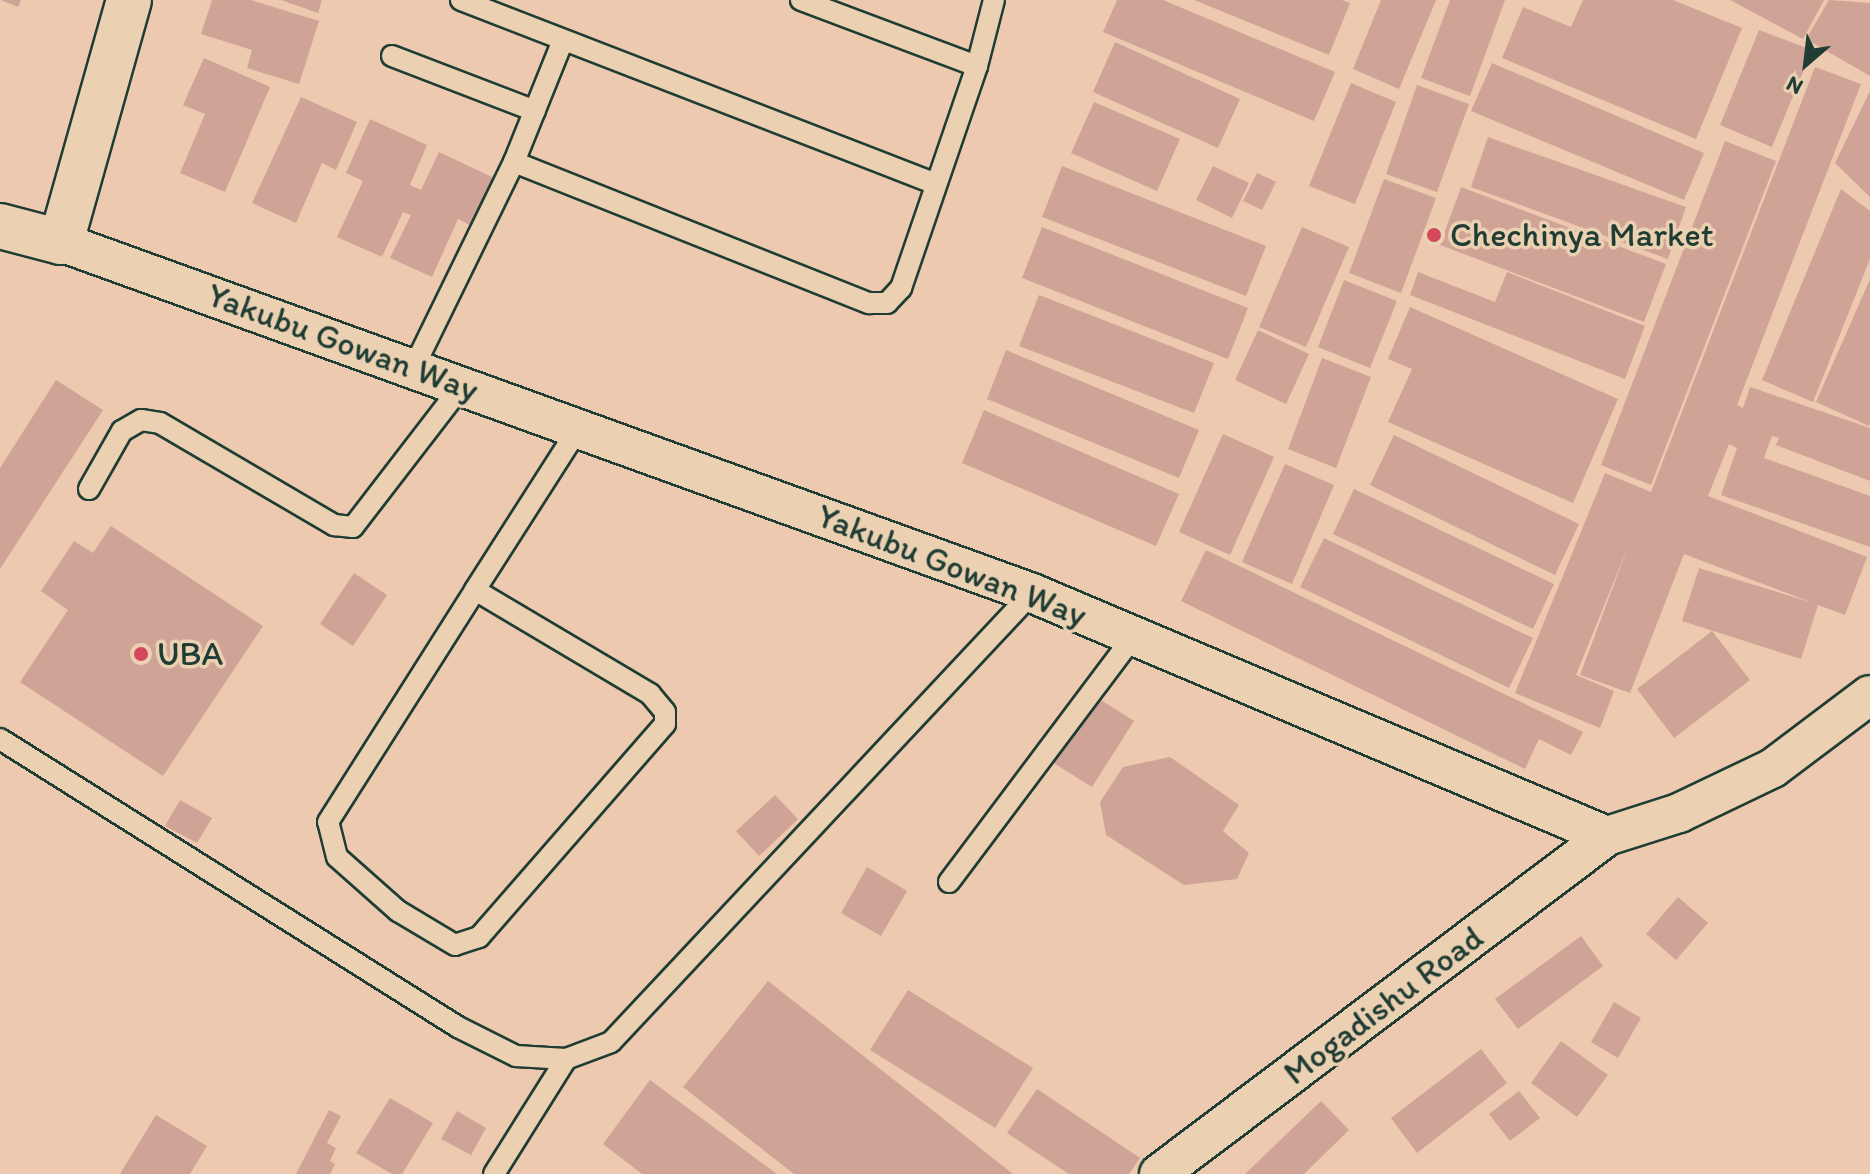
<!DOCTYPE html>
<html>
<head>
<meta charset="utf-8">
<style>
  body { margin:0 }
  #map { position:relative; width:1870px; height:1174px; overflow:hidden; background:#edc9af; font-family:Itim,sans-serif }
  div>[style] { position:absolute }
  [style*='--x'] { left:calc(var(--x)*1px); top:calc(var(--y)*1px); width:calc(var(--w)*1px); rotate:calc(var(--a)*1deg) }
  .building>* { inset:0; background:#cfa496 }
  .roads { filter:drop-shadow(2px 0 #1f3d34) drop-shadow(-2px 0 #1f3d34) drop-shadow(0 2px #1f3d34) drop-shadow(0 -2px #1f3d34) }
  .lane>* { height:20px; margin:-10px; padding:0 10px; transform-origin:10px; border-radius:10px; background:#ebd0b2 }
  .street>* { height:38px; margin:-19px; padding:0 19px; transform-origin:19px; border-radius:19px; background:#ebd0b2 }
  .secondary>* { height:44px; margin:-22px; padding:0 22px; transform-origin:22px; border-radius:22px; background:#ebd0b2 }
  .dots>* { width:22px; height:22px; translate:-50% -50%; box-sizing:border-box; border:4px solid #ebd0b2; border-radius:50% }
  span { translate:-50% -50%; white-space:nowrap; text-align:center; line-height:1.15; -webkit-text-stroke:7px #ebd0b2; paint-order:stroke }
  .poi-label { font-size:34px; color:#1f3d34 }
  .left { translate:0 -50%; text-align:left }
  .street-label { font-size:34px; color:#1f3d34 }
  .north { position:absolute; left:1766px; top:24px; width:80px; height:80px; -webkit-text-stroke:6px #ebd0b2; paint-order:stroke; rotate:208deg; font-size:22px; font-weight:700; line-height:32px; text-align:center; color:#1f3d34 }
  .north::after { content:''; display:block; margin:auto; width:28px; height:36px; background:#1f3d34; clip-path:polygon(50% 0,100% 100%,50% 72%,0 100%) }
</style>
</head>
<body>
<div id="map">
  <div class="building">
    <div style="clip-path:polygon(1px 0,21px 0,18px 7px)"></div>
    <div style="clip-path:polygon(212px 0,251px 0,319px 21px,299px 84px,247px 68px,252px 50px,201px 34px)"></div>
    <div style="clip-path:polygon(281px 0,322px 0,318px 13px)"></div>
    <div style="clip-path:polygon(1117px 0,1163px 0,1335px 72px,1314px 121px,1103px 32px)"></div>
    <div style="clip-path:polygon(1194px 0,1342px 0,1350px 3px,1329px 55px)"></div>
    <div style="clip-path:polygon(1381px 0,1436px 0,1399px 89px,1353px 69px)"></div>
    <div style="clip-path:polygon(1450px 0,1505px 0,1470px 96px,1421px 78px)"></div>
    <div style="clip-path:polygon(1583px 0,1673px 0,1742px 28px,1696px 139px,1502px 58px,1523px 7px,1571px 27px)"></div>
    <div style="clip-path:polygon(1730px 0,1824px 0,1803px 39px)"></div>
    <div style="clip-path:polygon(1829px 0,1870px 3px,1870px 76px,1806px 39px)"></div>
    <div style="clip-path:polygon(1759px 30px,1812px 50px,1772px 147px,1720px 125px)"></div>
    <div style="clip-path:polygon(1115px 42px,1240px 99px,1218px 148px,1093px 92px)"></div>
    <div style="clip-path:polygon(204px 58px,270px 87px,225px 192px,180px 173px,205px 114px,183px 105px)"></div>
    <div style="clip-path:polygon(1492px 63px,1704px 153px,1684px 200px,1471px 111px)"></div>
    <div style="clip-path:polygon(1815px 67px,1861px 84px,1737px 405px,1743px 408px,1750px 387px,1870px 428px,1870px 481px,1776px 445px,1779px 438px,1772px 436px,1764px 458px,1870px 496px,1870px 547px,1721px 495px,1737px 448px,1729px 444px,1708px 496px,1867px 557px,1845px 615px,1818px 605px,1801px 659px,1682px 621px,1699px 568px,1813px 603px,1684px 554px,1630px 693px,1580px 675px,1629px 544px,1576px 675px,1614px 691px,1600px 728px,1515px 693px,1605px 473px,1651px 492px)"></div>
    <div style="clip-path:polygon(1351px 83px,1396px 102px,1355px 204px,1309px 186px)"></div>
    <div style="clip-path:polygon(1417px 85px,1469px 104px,1437px 192px,1386px 174px)"></div>
    <div style="clip-path:polygon(1870px 91px,1870px 197px,1835px 163px)"></div>
    <div style="clip-path:polygon(301px 97px,357px 122px,336px 170px,322px 163px,296px 223px,252px 203px)"></div>
    <div style="clip-path:polygon(1094px 102px,1180px 139px,1157px 191px,1071px 153px)"></div>
    <div style="clip-path:polygon(370px 119px,427px 145px,410px 185px,421px 190px,439px 152px,494px 178px,472px 226px,458px 219px,432px 277px,390px 258px,411px 215px,403px 212px,382px 257px,337px 237px,363px 181px,346px 173px)"></div>
    <div style="clip-path:polygon(1488px 137px,1686px 207px,1668px 259px,1471px 187px)"></div>
    <div style="clip-path:polygon(1725px 141px,1776px 161px,1651px 485px,1601px 465px)"></div>
    <div style="clip-path:polygon(1062px 166px,1266px 246px,1246px 296px,1042px 217px)"></div>
    <div style="clip-path:polygon(1213px 166px,1249px 183px,1232px 218px,1196px 200px)"></div>
    <div style="clip-path:polygon(1257px 173px,1276px 182px,1262px 210px,1243px 201px)"></div>
    <div style="clip-path:polygon(1384px 179px,1436px 198px,1401px 293px,1349px 273px)"></div>
    <div style="clip-path:polygon(1461px 187px,1666px 264px,1644px 322px,1440px 245px)"></div>
    <div style="clip-path:polygon(1841px 189px,1870px 211px,1870px 259px,1813px 402px,1762px 380px)"></div>
    <div style="clip-path:polygon(1042px 227px,1248px 308px,1228px 359px,1022px 278px)"></div>
    <div style="clip-path:polygon(1302px 227px,1349px 247px,1306px 347px,1259px 327px)"></div>
    <div style="clip-path:polygon(1418px 272px,1495px 302px,1507px 272px,1645px 326px,1625px 379px,1410px 295px)"></div>
    <div style="clip-path:polygon(1870px 279px,1870px 423px,1869px 426px,1816px 402px)"></div>
    <div style="clip-path:polygon(1344px 280px,1397px 301px,1370px 368px,1318px 347px)"></div>
    <div style="clip-path:polygon(1039px 295px,1214px 363px,1194px 413px,1019px 346px)"></div>
    <div style="clip-path:polygon(1410px 307px,1618px 399px,1573px 503px,1388px 422px,1412px 369px,1388px 359px)"></div>
    <div style="clip-path:polygon(1258px 330px,1309px 354px,1286px 404px,1235px 380px)"></div>
    <div style="clip-path:polygon(1006px 350px,1199px 430px,1179px 478px,987px 399px)"></div>
    <div style="clip-path:polygon(1322px 358px,1371px 377px,1336px 468px,1288px 449px)"></div>
    <div style="clip-path:polygon(56px 380px,103px 410px,0 569px,0 468px)"></div>
    <div style="clip-path:polygon(984px 410px,1179px 494px,1156px 546px,962px 463px)"></div>
    <div style="clip-path:polygon(1223px 434px,1274px 457px,1230px 555px,1179px 532px)"></div>
    <div style="clip-path:polygon(1394px 435px,1579px 524px,1555px 575px,1370px 485px)"></div>
    <div style="clip-path:polygon(1285px 464px,1334px 485px,1292px 584px,1242px 562px)"></div>
    <div style="clip-path:polygon(1354px 489px,1554px 584px,1533px 629px,1333px 534px)"></div>
    <div style="clip-path:polygon(111px 526px,263px 626px,163px 776px,20px 682px,68px 610px,41px 591px,74px 541px,93px 553px)"></div>
    <div style="clip-path:polygon(1324px 538px,1533px 638px,1509px 688px,1300px 587px)"></div>
    <div style="clip-path:polygon(1206px 550px,1583px 732px,1571px 755px,1539px 739px,1525px 769px,1181px 601px)"></div>
    <div style="clip-path:polygon(354px 573px,387px 595px,353px 646px,320px 624px)"></div>
    <div style="clip-path:polygon(1712px 631px,1750px 680px,1674px 738px,1637px 689px)"></div>
    <div style="clip-path:polygon(1093px 695px,1134px 721px,1092px 787px,1052px 762px)"></div>
    <div style="clip-path:polygon(1170px 757px,1239px 805px,1223px 831px,1249px 853px,1237px 879px,1184px 885px,1106px 835px,1100px 802px,1123px 767px)"></div>
    <div style="clip-path:polygon(775px 795px,798px 819px,759px 856px,736px 831px)"></div>
    <div style="clip-path:polygon(180px 800px,212px 818px,197px 843px,165px 826px)"></div>
    <div style="clip-path:polygon(867px 867px,907px 891px,881px 936px,841px 913px)"></div>
    <div style="clip-path:polygon(1678px 897px,1708px 923px,1676px 960px,1646px 934px)"></div>
    <div style="clip-path:polygon(1581px 936px,1603px 966px,1518px 1029px,1495px 999px)"></div>
    <div style="clip-path:polygon(768px 981px,912px 1094px,1013px 1174px,794px 1174px,683px 1087px)"></div>
    <div style="clip-path:polygon(908px 990px,1033px 1068px,995px 1128px,870px 1050px)"></div>
    <div style="clip-path:polygon(1614px 1002px,1641px 1018px,1618px 1058px,1591px 1042px)"></div>
    <div style="clip-path:polygon(1561px 1041px,1608px 1075px,1577px 1117px,1531px 1083px)"></div>
    <div style="clip-path:polygon(1481px 1049px,1507px 1083px,1417px 1153px,1391px 1118px)"></div>
    <div style="clip-path:polygon(650px 1080px,777px 1174px,642px 1174px,603px 1144px)"></div>
    <div style="clip-path:polygon(1037px 1089px,1140px 1158px,1129px 1174px,1069px 1174px,1007px 1133px)"></div>
    <div style="clip-path:polygon(1519px 1091px,1540px 1118px,1510px 1141px,1489px 1114px)"></div>
    <div style="clip-path:polygon(390px 1098px,433px 1123px,402px 1174px,392px 1174px,356px 1153px)"></div>
    <div style="clip-path:polygon(1321px 1101px,1349px 1130px,1304px 1174px,1245px 1174px)"></div>
    <div style="clip-path:polygon(329px 1110px,341px 1116px,327px 1143px,336px 1148px,330px 1161px,335px 1164px,330px 1174px,296px 1174px)"></div>
    <div style="clip-path:polygon(457px 1111px,486px 1128px,471px 1155px,441px 1139px)"></div>
    <div style="clip-path:polygon(156px 1115px,207px 1146px,190px 1174px,120px 1174px)"></div>
  </div>
  <div class="roads">
    <div class="lane">
      <div style="--x:461;--y:0;--w:509;--a:21.17"></div>
      <div style="--x:801;--y:0;--w:188;--a:20.6"></div>
      <div style="--x:392;--y:56;--w:153;--a:21"></div>
      <div style="--x:514;--y:162;--w:131;--a:-68.1"></div>
      <div style="--x:414;--y:367;--w:228;--a:-64"></div>
      <div style="--x:514;--y:162;--w:382;--a:21.7"></div>
      <div style="--x:869;--y:303;--w:18;--a:0"></div>
      <div style="--x:887;--y:303;--w:21;--a:-47"></div>
      <div style="--x:901;--y:288;--w:235;--a:-71.1"></div>
      <div style="--x:977;--y:66;--w:68;--a:-75.6"></div>
      <div style="--x:89;--y:489;--w:67;--a:-60.4"></div>
      <div style="--x:122;--y:431;--w:22;--a:-30"></div>
      <div style="--x:141;--y:420;--w:19;--a:9"></div>
      <div style="--x:160;--y:423;--w:202;--a:30.4"></div>
      <div style="--x:334;--y:525;--w:19;--a:6"></div>
      <div style="--x:353;--y:527;--w:180;--a:-52.4"></div>
      <div style="--x:475;--y:590;--w:204;--a:30.7"></div>
      <div style="--x:650;--y:694;--w:23;--a:50"></div>
      <div style="--x:665;--y:712;--w:12;--a:90"></div>
      <div style="--x:665;--y:724;--w:283;--a:131.1"></div>
      <div style="--x:479;--y:937;--w:25;--a:162"></div>
      <div style="--x:455;--y:945;--w:66;--a:-149.2"></div>
      <div style="--x:398;--y:911;--w:81;--a:-138.5"></div>
      <div style="--x:337;--y:857;--w:36;--a:-104"></div>
      <div style="--x:328;--y:822;--w:275;--a:-57.6"></div>
      <div style="--x:475;--y:590;--w:195;--a:-57.4"></div>
      <div style="--x:0;--y:739;--w:541;--a:32.16"></div>
      <div style="--x:458;--y:1027;--w:65;--a:26.6"></div>
      <div style="--x:516;--y:1056;--w:50;--a:3.4"></div>
      <div style="--x:566;--y:1059;--w:48;--a:-20.7"></div>
      <div style="--x:611;--y:1042;--w:616;--a:-46.84"></div>
      <div style="--x:949;--y:882;--w:308;--a:-53.1"></div>
      <div style="--x:494;--y:1174;--w:136;--a:-57.9"></div>
    </div>
    <div class="street">
      <div style="--x:61;--y:242;--w:1032;--a:19.87"></div>
      <div style="--x:1032;--y:593;--w:624;--a:22.91"></div>
      <div style="--x:1607;--y:836;--w:76;--a:-17.7"></div>
      <div style="--x:1679;--y:813;--w:104;--a:-25.6"></div>
      <div style="--x:1773;--y:768;--w:121;--a:-37"></div>
      <div style="--x:1159;--y:1174;--w:561;--a:-37.03"></div>
    </div>
    <div class="secondary">
      <div style="--x:0;--y:226;--w:63;--a:14.7"></div>
      <div style="--x:61;--y:242;--w:251;--a:-74.3"></div>
    </div>
  </div>
  <div class="dots">
    <div style="left:1434px;top:235px;background:#d1495b"></div>
    <div style="left:141px;top:654px;background:#d1495b"></div>
  </div>
  <div class="poi-label">
    <span class="left" style="left:1450px;top:235px">Chechinya Market</span>
    <span class="left" style="left:157px;top:654px">UBA</span>
  </div>
  <div class="street-label">
    <span style="left:343px;top:342px;rotate:20deg">Yakubu Gowan Way</span>
    <span style="left:952px;top:565px;rotate:21deg">Yakubu Gowan Way</span>
    <span style="left:1383px;top:1005px;rotate:-37deg">Mogadishu Road</span>
  </div>
  <div class="north">N</div>
</div>
</body>
</html>
